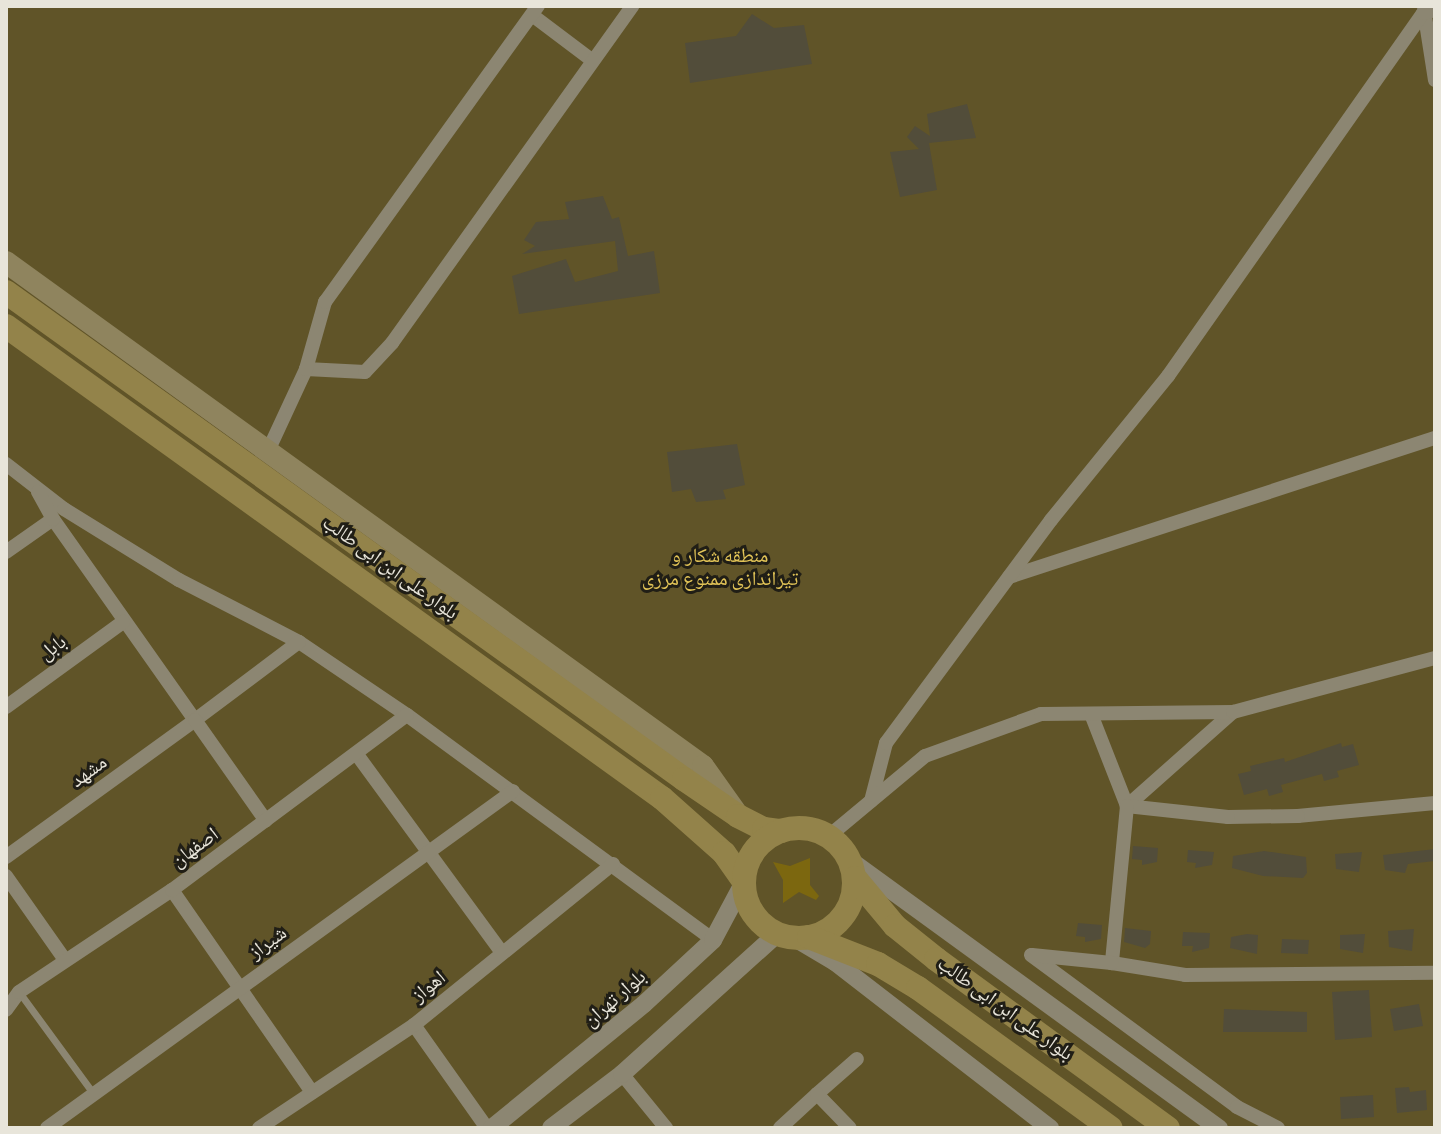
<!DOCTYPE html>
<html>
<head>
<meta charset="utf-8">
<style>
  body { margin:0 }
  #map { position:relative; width:1441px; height:1134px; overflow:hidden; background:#3b3624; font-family:"Source Sans 3","Noto Naskh Arabic",sans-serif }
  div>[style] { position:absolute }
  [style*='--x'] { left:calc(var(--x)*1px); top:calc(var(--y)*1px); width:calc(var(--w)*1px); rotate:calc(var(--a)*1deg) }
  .green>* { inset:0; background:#605428 }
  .water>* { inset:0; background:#7c670f }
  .building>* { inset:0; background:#524d3a }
  .service>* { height:7px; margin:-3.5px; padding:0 3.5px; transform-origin:3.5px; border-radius:3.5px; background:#8c8672 }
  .minor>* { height:14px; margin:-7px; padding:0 7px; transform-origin:7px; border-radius:7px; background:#8c8672 }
  .tertiary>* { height:18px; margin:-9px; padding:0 9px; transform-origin:9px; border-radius:9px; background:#8c8672 }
  .secondary>* { height:22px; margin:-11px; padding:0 11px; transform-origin:11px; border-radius:11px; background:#8f845e }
  .primary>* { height:24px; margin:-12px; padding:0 12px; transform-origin:12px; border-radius:12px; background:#93834a }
  .primary>.ring { margin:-12px; padding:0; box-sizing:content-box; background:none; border:24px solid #93834a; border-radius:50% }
  span { translate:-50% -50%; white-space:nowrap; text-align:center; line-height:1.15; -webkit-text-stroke:6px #201e16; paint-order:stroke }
  .park-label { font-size:20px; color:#e2c457 }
  .street-label { font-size:20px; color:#e8e5da }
  .frame { position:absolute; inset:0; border:8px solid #e8e5da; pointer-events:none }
</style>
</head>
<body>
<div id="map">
  <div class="green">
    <div style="clip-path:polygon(6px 6px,1435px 6px,1435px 1128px,6px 1128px)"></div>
  </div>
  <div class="water">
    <div style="clip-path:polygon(810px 858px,810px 885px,819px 896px,816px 900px,799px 892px,783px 903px,783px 880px,773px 862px,790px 866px)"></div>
  </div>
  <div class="building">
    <div style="clip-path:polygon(752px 14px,774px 28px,804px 25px,812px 64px,690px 83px,685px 43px,736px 36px)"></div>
    <div style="clip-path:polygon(967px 104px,976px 138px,929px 143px,937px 190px,900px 197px,890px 152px,919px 149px,907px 137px,915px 126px,930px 136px,927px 114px)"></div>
    <div style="clip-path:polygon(603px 196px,612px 219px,619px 217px,628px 256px,654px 251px,660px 293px,519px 314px,512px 276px,566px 259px,575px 282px,618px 271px,615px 241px,522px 254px,535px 246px,524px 240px,536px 222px,569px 219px,565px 202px)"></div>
    <div style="clip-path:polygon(737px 444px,745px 485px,723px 490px,726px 499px,696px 502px,691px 489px,672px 492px,667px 452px)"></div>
    <div style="clip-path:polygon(1341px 743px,1342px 747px,1353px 744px,1359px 765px,1337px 771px,1339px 777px,1324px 781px,1322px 774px,1281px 785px,1283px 792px,1269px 796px,1267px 789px,1244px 795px,1238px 774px,1251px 771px,1250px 766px,1284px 758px,1285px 762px)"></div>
    <div style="clip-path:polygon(1133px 846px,1158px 848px,1157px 862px,1142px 865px,1142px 860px,1132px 859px)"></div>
    <div style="clip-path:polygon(1435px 849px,1435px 861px,1408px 864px,1405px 873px,1385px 870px,1383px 855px)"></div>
    <div style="clip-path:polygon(1188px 850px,1214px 852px,1212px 865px,1195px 868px,1196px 863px,1187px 862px)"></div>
    <div style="clip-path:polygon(1264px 851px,1306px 857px,1307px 873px,1303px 878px,1263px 876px,1232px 868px,1233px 856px)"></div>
    <div style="clip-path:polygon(1362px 852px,1359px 872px,1336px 869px,1335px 854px)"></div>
    <div style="clip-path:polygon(1078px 923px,1102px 925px,1101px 939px,1085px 942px,1085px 937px,1076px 936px)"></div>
    <div style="clip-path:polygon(1125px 928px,1151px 931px,1150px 944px,1145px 948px,1124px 942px)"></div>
    <div style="clip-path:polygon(1414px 929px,1412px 951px,1389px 947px,1388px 931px)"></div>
    <div style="clip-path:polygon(1183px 932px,1210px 933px,1209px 948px,1192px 952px,1193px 946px,1182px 946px)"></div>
    <div style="clip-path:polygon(1247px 934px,1258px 935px,1257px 954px,1230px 948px,1231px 937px)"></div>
    <div style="clip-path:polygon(1365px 934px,1363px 953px,1340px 949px,1340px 935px)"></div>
    <div style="clip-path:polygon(1282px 939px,1309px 940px,1308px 954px,1281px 953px)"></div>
    <div style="clip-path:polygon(1369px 990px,1372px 1037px,1335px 1040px,1332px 992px)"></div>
    <div style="clip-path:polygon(1419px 1004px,1423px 1026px,1394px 1031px,1390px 1009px)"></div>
    <div style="clip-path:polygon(1224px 1009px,1307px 1012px,1307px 1032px,1223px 1032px)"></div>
    <div style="clip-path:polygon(1409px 1087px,1410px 1092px,1426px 1090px,1427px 1110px,1397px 1113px,1395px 1088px)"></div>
    <div style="clip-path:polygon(1373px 1095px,1374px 1117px,1341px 1119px,1340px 1097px)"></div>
  </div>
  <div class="service">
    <div style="--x:19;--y:992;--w:125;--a:53.8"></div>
  </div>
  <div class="minor">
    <div style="--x:1424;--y:10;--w:71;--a:81.1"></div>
    <div style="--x:532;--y:15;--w:76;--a:37"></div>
    <div style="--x:306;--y:369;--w:59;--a:2.9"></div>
    <div style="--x:365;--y:372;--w:40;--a:-47"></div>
    <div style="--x:392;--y:343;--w:414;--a:-54.5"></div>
    <div style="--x:268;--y:451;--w:90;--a:-65.1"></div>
    <div style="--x:306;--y:369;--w:70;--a:-74.2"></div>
    <div style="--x:325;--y:302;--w:365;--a:-54.3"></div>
    <div style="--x:6;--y:464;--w:73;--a:37.8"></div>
    <div style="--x:64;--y:509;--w:135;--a:31.7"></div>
    <div style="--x:179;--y:580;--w:135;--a:27.3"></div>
    <div style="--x:299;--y:642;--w:130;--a:34.1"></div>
    <div style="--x:407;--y:715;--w:380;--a:36.3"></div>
    <div style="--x:53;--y:519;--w:246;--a:54.8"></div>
    <div style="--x:195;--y:720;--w:130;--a:-36.9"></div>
    <div style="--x:6;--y:552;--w:57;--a:-35.1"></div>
    <div style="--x:53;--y:519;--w:31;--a:-119"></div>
    <div style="--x:1009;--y:577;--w:448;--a:-18.1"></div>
    <div style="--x:6;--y:707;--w:145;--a:-36"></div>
    <div style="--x:1091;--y:714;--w:99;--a:68.6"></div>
    <div style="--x:1127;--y:806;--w:142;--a:-41.6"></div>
    <div style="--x:358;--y:756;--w:244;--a:53.8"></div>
    <div style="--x:871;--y:801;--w:60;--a:-75.5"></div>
    <div style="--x:886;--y:743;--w:277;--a:-53.5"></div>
    <div style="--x:1051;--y:520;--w:186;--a:-50.9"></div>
    <div style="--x:1168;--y:376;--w:444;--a:-54.9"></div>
    <div style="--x:1423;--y:13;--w:12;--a:-14"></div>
    <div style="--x:1435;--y:803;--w:138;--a:174.6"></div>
    <div style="--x:1298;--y:816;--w:70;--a:179.2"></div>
    <div style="--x:1228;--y:817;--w:102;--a:-173.8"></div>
    <div style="--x:1127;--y:806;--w:158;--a:95.5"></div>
    <div style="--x:1112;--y:963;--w:74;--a:9.3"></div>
    <div style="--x:1185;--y:975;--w:250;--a:-0.5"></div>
    <div style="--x:829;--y:836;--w:125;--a:-39.8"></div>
    <div style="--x:925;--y:756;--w:123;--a:-19.9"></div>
    <div style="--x:1041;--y:714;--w:192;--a:-0.6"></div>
    <div style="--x:1233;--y:712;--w:209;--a:-15"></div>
    <div style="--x:6;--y:857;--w:233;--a:-35.9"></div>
    <div style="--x:195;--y:720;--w:123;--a:54.9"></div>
    <div style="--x:6;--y:876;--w:103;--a:54.9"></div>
    <div style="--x:172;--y:890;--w:246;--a:55.3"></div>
    <div style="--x:1031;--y:955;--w:256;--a:36.4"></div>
    <div style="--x:1237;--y:1107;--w:46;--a:27.1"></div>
    <div style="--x:1032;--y:955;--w:80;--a:5.7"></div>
    <div style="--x:6;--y:1010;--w:22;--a:-54"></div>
    <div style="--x:19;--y:992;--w:184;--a:-33.7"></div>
    <div style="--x:172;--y:890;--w:293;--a:-36.7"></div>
    <div style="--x:414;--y:1025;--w:126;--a:54.7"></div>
    <div style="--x:622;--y:1074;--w:70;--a:50.8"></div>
    <div style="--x:817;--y:1094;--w:53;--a:-41.2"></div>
    <div style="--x:47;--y:1128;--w:575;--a:-35.87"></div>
    <div style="--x:259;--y:1128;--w:186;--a:-33.6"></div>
    <div style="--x:414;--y:1025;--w:256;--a:-39"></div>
    <div style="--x:780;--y:1128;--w:50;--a:-42.6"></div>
    <div style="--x:817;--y:1094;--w:47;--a:45.9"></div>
  </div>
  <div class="tertiary">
    <div style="--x:851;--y:861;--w:455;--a:36"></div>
    <div style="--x:793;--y:937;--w:49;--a:30.8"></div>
    <div style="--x:835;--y:962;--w:272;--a:37.7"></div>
    <div style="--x:492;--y:1128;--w:196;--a:-39.2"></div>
    <div style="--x:644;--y:1004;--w:94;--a:-42.8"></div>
    <div style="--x:713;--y:940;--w:66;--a:-61.9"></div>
    <div style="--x:551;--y:1128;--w:89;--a:-37.3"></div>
    <div style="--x:622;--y:1074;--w:210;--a:-42.1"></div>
  </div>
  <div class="secondary">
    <div style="--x:6;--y:262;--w:860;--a:35.87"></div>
    <div style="--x:703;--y:766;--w:55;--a:54.6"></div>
  </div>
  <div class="primary">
    <div style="--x:6;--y:292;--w:835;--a:35.69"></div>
    <div style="--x:684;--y:779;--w:65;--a:34.4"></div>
    <div style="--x:738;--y:816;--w:29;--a:27"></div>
    <div style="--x:764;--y:829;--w:17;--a:7"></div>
    <div style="--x:6;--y:326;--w:808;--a:35.74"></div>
    <div style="--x:662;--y:798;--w:83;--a:41.6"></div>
    <div style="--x:724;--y:853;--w:35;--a:55"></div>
    <div class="ring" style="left:744px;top:828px;width:86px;height:86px"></div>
    <div style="--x:855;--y:878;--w:62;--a:50.2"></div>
    <div style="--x:895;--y:926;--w:53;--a:38.8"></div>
    <div style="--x:936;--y:959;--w:287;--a:36.1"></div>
    <div style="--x:809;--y:937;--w:74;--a:21.4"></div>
    <div style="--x:878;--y:964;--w:47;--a:31"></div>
    <div style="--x:918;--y:988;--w:238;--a:36"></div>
  </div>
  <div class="park-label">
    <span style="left:720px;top:568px">منطقه شکار و<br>تیراندازی ممنوع مرزی</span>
  </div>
  <div class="street-label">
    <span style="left:390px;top:568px;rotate:36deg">بلوار علی ابن ابی طالب</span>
    <span style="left:53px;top:648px;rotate:-36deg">بابل</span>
    <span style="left:89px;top:772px;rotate:-36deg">مشهد</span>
    <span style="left:195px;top:848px;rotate:-36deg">اصفهان</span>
    <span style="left:268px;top:943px;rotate:-36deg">شیراز</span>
    <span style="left:429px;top:987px;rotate:-39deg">اهواز</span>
    <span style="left:615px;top:999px;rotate:-41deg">بلوار تهران</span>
    <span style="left:1005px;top:1009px;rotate:36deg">بلوار علی ابن ابی طالب</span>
  </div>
  <div class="frame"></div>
</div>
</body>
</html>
